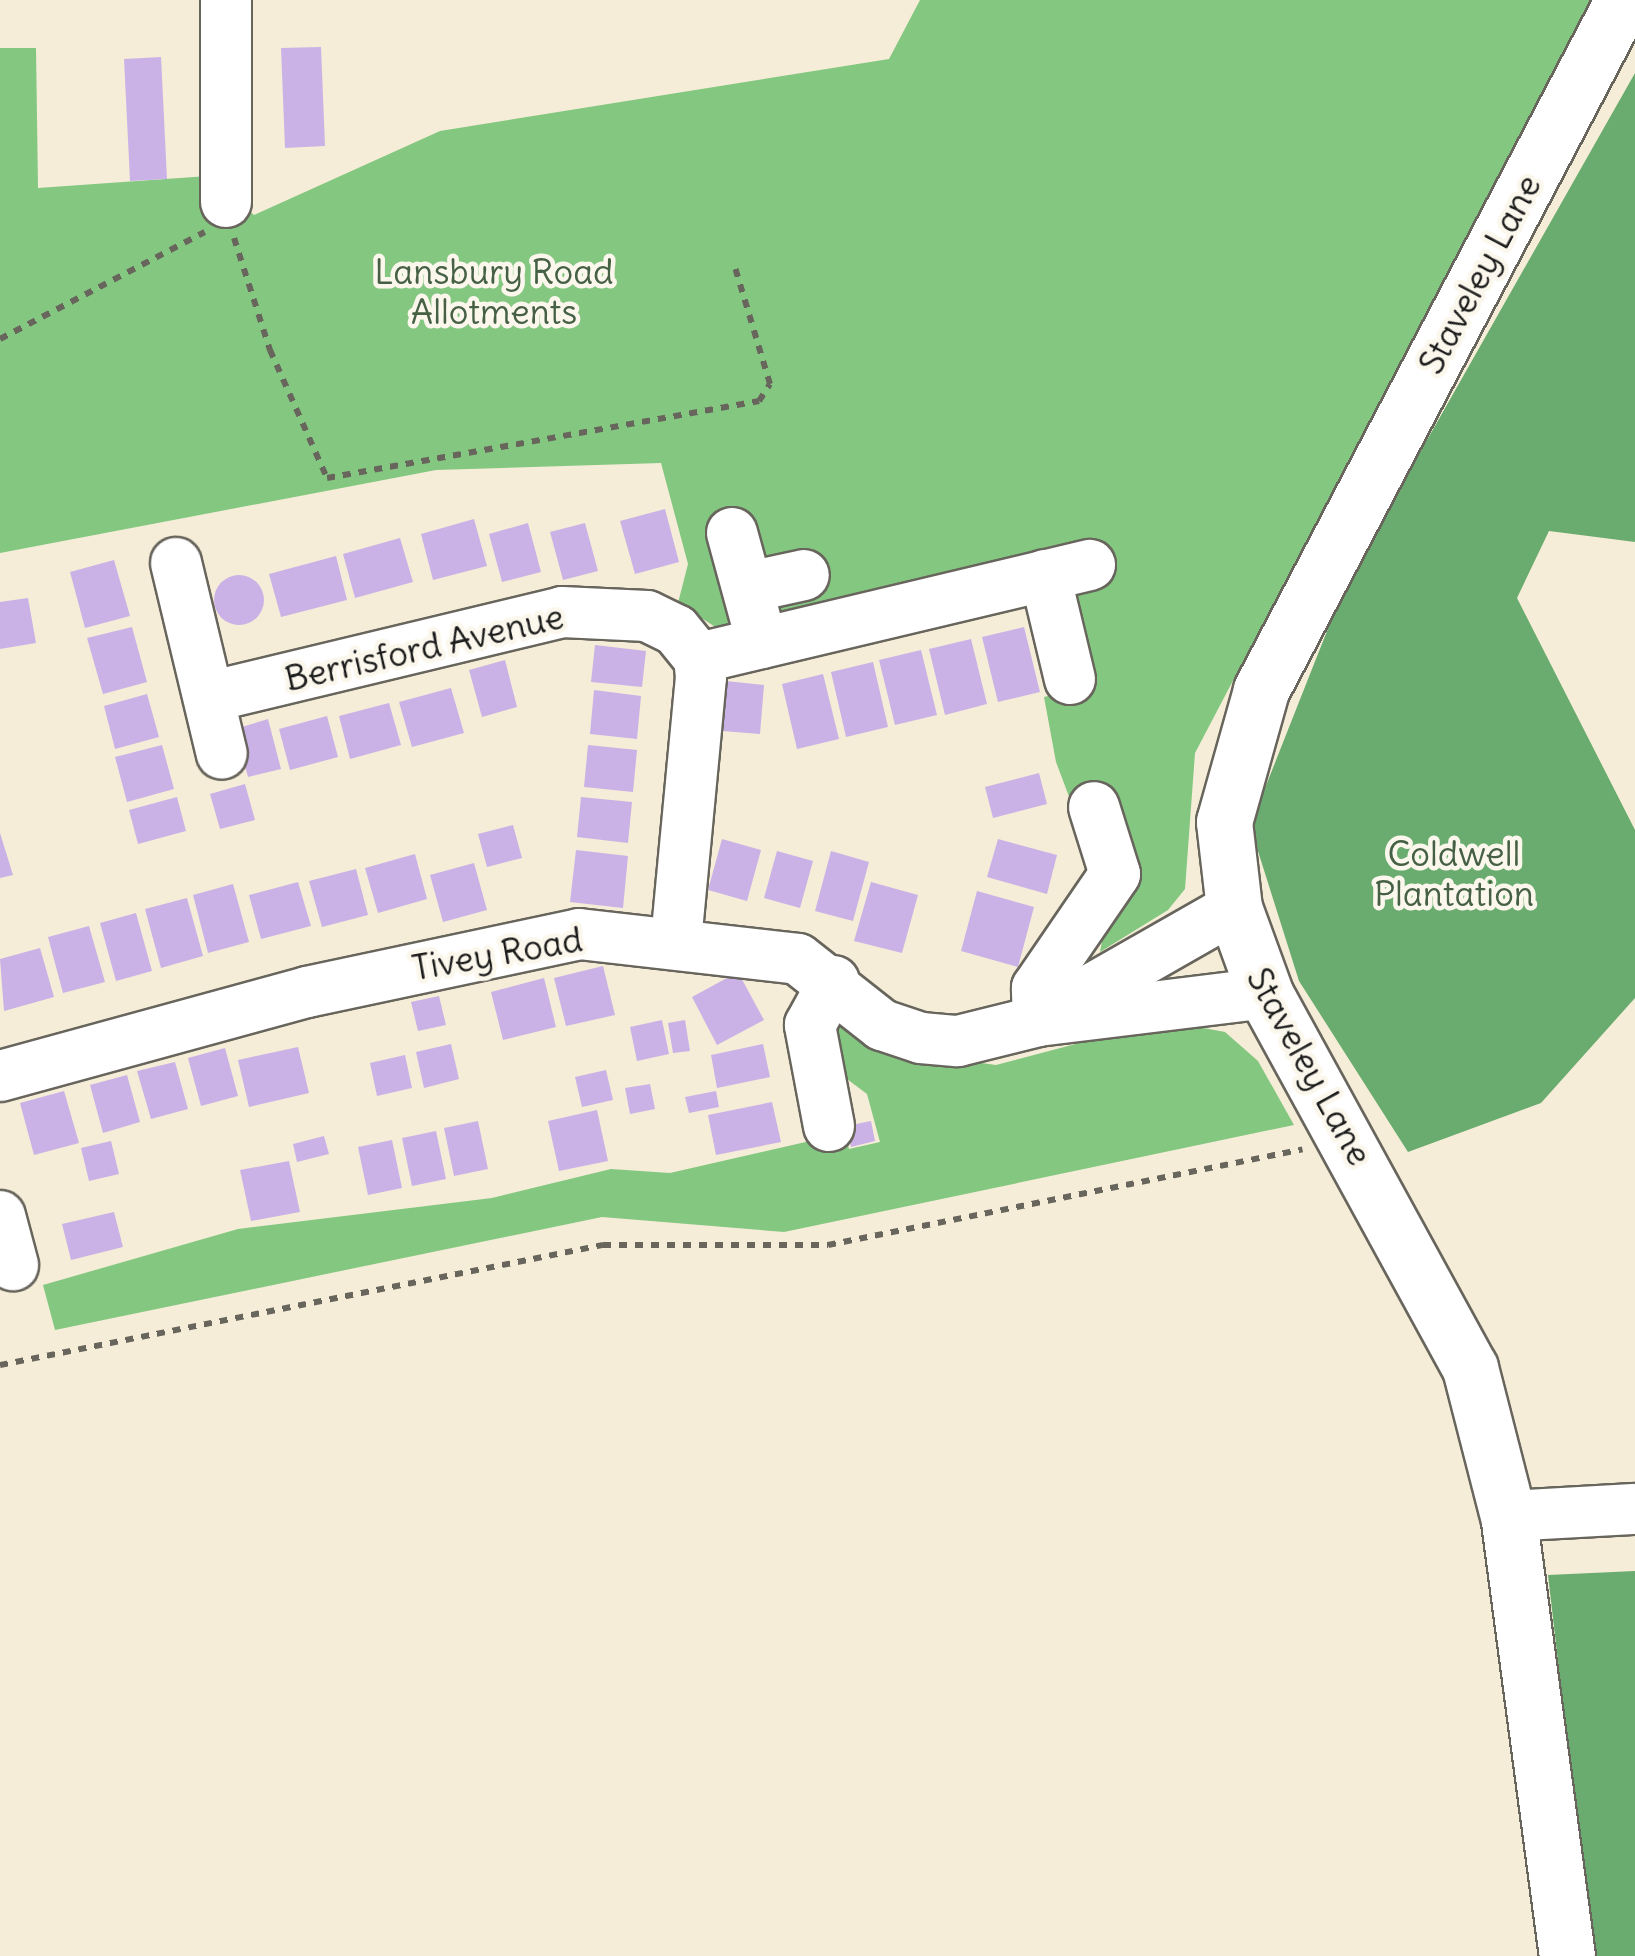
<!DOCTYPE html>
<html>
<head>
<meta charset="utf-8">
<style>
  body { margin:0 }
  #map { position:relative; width:1635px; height:1956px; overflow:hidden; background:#f5edd7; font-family:Delius,sans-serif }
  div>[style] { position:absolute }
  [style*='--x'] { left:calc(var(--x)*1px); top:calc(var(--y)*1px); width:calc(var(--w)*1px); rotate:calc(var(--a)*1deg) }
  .green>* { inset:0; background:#83c781 }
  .forest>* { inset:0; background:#6aac6f }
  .building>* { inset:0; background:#cab2e7 }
  .round { border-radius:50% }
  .path>* { height:6px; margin-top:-3px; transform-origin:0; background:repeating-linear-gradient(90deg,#68655d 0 8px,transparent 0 16px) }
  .roads { filter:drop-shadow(2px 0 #68655d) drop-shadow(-2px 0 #68655d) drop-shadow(0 2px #68655d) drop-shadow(0 -2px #68655d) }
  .minor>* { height:50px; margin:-25px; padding:0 25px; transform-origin:25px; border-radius:25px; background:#fff }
  .major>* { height:55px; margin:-27.5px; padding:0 27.5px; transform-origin:27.5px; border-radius:27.5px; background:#fff }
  span { translate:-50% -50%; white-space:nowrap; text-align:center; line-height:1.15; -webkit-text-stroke:9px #fbf7ec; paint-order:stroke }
  .park-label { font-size:35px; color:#456044 }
  .street-label { font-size:35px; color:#1c1c1c }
</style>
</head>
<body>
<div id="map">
  <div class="green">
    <div style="clip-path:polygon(920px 0,1590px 0,1195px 753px,1185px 889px,1168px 910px,1100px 952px,1109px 903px,1056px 762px,1044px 697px,1091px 686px,1071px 597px,1111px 578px,1095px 544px,717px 628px,678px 603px,688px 564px,661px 463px,436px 470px,0 553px,0 48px,36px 48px,38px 188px,208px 176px,254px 215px,440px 131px,889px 59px)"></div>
    <div style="clip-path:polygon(834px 1022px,879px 1049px,996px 1065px,1117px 1033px,1182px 1024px,1225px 1032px,1258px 1061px,1294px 1125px,784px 1232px,602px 1217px,55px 1330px,43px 1285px,238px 1229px,492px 1198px,611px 1169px,670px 1173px,845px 1133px,849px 1149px,880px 1142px,867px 1094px,839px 1073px)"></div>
  </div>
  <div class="forest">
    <div style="clip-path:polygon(1635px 73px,1635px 542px,1549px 531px,1517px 598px,1635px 830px,1635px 998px,1541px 1103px,1408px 1152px,1299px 981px,1250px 826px,1346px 583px)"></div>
    <div style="clip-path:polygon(1635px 1571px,1635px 1956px,1592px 1956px,1548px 1575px)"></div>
  </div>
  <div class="building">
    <div style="clip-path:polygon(321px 47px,325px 146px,285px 148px,281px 48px)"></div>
    <div style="clip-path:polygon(161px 57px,167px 179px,130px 181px,124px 59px)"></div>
    <div style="clip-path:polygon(665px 509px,679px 562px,635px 574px,620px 521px)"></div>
    <div style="clip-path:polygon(474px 519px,487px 566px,433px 580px,421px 534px)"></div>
    <div style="clip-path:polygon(528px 523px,541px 572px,502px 582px,489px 534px)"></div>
    <div style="clip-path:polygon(585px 523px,598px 571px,563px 580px,550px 532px)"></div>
    <div style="clip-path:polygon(400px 538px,413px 582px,355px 598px,343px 554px)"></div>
    <div style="clip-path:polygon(336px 556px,347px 600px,281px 617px,269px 574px)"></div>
    <div style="clip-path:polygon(114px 560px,130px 616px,85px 628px,70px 572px)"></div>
    <div class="round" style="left:214px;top:575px;width:50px;height:50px"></div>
    <div style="clip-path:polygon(28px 598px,36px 643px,0 649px,0 602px)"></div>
    <div style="clip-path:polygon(132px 627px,147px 682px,103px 694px,87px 638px)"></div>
    <div style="clip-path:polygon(1024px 627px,1040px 692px,998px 702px,982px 637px)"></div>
    <div style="clip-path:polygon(971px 639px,987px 704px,945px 715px,929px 649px)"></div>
    <div style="clip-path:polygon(595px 645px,646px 651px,642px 687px,591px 682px)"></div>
    <div style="clip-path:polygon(921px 650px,937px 715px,895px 725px,879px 660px)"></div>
    <div style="clip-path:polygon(505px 660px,517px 707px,482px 717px,469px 670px)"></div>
    <div style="clip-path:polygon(873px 662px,888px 727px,846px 737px,831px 672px)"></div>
    <div style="clip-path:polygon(823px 674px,839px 739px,797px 749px,782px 684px)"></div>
    <div style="clip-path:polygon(726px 681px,764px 685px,760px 734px,722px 731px)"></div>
    <div style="clip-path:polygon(451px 688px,464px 733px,412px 747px,399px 702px)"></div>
    <div style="clip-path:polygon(594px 690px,641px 696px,637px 739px,590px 734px)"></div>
    <div style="clip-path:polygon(147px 694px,159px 737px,115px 749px,104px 706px)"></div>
    <div style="clip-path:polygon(389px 703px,401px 745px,350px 759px,339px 716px)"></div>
    <div style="clip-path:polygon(327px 716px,338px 757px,290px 770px,279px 729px)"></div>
    <div style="clip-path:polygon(268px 719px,281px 769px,248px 777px,235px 729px)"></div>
    <div style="clip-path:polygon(162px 745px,174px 789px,127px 802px,115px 757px)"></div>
    <div style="clip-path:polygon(588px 745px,637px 750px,633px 792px,584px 787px)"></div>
    <div style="clip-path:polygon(1039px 773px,1047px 804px,993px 818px,985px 787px)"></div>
    <div style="clip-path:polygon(245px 784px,255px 820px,220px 829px,210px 794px)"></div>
    <div style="clip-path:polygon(177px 797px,186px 831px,138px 844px,129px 810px)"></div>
    <div style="clip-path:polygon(581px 797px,632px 802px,628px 843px,577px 837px)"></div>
    <div style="clip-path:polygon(513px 825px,522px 858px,487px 867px,478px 834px)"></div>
    <div style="clip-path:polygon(0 833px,13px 875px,0 878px)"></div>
    <div style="clip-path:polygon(722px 839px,761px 850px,747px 901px,708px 890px)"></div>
    <div style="clip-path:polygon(998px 839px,1057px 855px,1047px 894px,987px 877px)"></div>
    <div style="clip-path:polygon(576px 850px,628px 856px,623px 908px,570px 902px)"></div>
    <div style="clip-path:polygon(777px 851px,813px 861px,800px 908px,764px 898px)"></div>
    <div style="clip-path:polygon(831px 851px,869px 862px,853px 921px,815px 911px)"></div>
    <div style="clip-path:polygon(415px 854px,427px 899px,378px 913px,365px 868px)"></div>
    <div style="clip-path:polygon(474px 863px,487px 910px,443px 922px,430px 875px)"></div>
    <div style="clip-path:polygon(356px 869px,368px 915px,322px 927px,309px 881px)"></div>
    <div style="clip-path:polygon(298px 882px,311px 926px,261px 939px,249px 895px)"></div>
    <div style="clip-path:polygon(871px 882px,918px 895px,902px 953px,854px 941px)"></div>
    <div style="clip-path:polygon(233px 884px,249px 942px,208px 953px,193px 895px)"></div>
    <div style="clip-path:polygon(977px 891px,1034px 907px,1018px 967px,961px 951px)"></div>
    <div style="clip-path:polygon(187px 898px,203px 956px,161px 968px,145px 909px)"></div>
    <div style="clip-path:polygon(136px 913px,152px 971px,116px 981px,100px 923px)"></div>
    <div style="clip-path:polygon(89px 926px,105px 982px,63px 993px,48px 937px)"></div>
    <div style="clip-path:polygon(40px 948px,54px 997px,4px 1011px,0 959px)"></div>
    <div style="clip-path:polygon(603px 966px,615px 1015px,566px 1026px,554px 978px)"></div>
    <div style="clip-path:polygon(738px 972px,764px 1020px,717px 1045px,692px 997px)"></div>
    <div style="clip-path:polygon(544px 978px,556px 1027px,503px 1040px,491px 992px)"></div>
    <div style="clip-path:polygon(439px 996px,446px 1025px,418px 1031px,411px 1002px)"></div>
    <div style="clip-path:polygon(662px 1020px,669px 1054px,637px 1061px,630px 1027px)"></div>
    <div style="clip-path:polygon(685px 1020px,690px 1051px,673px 1053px,668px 1023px)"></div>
    <div style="clip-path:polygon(451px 1044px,459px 1079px,424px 1088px,416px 1052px)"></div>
    <div style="clip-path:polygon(763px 1044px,770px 1077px,717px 1088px,711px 1055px)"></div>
    <div style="clip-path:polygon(298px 1047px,309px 1093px,249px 1107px,238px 1060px)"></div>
    <div style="clip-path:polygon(225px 1048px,238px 1096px,201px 1106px,188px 1058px)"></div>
    <div style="clip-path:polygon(405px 1055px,412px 1088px,377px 1096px,370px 1063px)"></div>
    <div style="clip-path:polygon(175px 1062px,188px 1109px,151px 1119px,137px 1071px)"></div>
    <div style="clip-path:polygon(606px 1070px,613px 1100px,582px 1107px,575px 1077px)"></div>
    <div style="clip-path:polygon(127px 1075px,140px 1122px,103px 1133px,90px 1085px)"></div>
    <div style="clip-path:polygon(650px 1084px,655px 1109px,630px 1114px,625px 1088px)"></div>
    <div style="clip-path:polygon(64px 1091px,79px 1143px,34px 1155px,20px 1103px)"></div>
    <div style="clip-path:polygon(716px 1091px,719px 1107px,689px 1113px,685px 1097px)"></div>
    <div style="clip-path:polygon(772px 1102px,781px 1142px,716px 1155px,708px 1115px)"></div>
    <div style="clip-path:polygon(597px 1110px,608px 1161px,559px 1171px,548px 1121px)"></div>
    <div style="clip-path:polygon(478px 1121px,488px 1169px,454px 1176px,444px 1128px)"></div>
    <div style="clip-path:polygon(871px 1121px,875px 1141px,851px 1147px,846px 1126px)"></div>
    <div style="clip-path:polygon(436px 1131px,446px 1179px,412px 1186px,402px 1138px)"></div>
    <div style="clip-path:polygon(324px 1136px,329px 1154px,297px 1162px,293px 1144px)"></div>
    <div style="clip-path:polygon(392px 1140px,402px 1188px,368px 1195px,358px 1147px)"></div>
    <div style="clip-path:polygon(111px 1141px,119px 1174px,89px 1181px,81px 1148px)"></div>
    <div style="clip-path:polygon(289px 1161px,300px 1212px,251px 1221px,240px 1170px)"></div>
    <div style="clip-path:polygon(114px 1212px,123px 1247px,71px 1260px,62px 1224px)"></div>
  </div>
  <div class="path">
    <div style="--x:234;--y:238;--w:118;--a:72.2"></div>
    <div style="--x:270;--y:350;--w:140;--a:66"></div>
    <div style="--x:327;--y:478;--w:439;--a:-10.1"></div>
    <div style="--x:759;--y:401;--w:20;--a:-57"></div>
    <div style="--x:770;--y:384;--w:125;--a:-106.7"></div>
    <div style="--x:0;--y:339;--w:231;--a:-27.6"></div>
    <div style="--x:0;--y:1365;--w:615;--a:-11.26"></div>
    <div style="--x:603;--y:1245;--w:225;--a:0"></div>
    <div style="--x:828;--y:1245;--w:484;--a:-11.4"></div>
  </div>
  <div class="roads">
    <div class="minor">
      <div style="--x:226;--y:0;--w:202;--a:90"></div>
      <div style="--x:732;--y:533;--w:114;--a:74.7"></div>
      <div style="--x:176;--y:563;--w:196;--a:76.5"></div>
      <div style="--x:1045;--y:575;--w:107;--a:76.5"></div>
      <div style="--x:749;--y:587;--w:56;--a:-12.3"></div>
      <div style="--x:699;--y:658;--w:402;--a:-13.4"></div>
      <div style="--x:209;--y:697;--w:363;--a:-13.5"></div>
      <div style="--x:562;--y:612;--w:85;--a:2.7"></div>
      <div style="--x:647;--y:616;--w:32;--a:26"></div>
      <div style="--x:676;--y:630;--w:36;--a:51"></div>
      <div style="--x:699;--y:658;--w:19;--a:84"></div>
      <div style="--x:701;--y:677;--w:265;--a:95.4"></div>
      <div style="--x:1050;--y:1013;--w:212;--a:-29.7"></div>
      <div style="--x:1038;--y:1021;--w:33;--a:-92"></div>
      <div style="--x:1037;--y:988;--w:138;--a:-55.6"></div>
      <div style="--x:1115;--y:874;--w:70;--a:-107.4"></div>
      <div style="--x:0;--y:1076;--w:318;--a:-15.3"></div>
      <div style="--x:307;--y:992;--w:278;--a:-12"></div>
      <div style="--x:579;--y:934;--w:220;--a:6.5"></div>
      <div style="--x:798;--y:959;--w:107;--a:38.2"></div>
      <div style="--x:882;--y:1025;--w:41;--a:18.4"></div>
      <div style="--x:921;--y:1038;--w:37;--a:5"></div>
      <div style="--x:958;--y:1041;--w:82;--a:-14"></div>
      <div style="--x:1038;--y:1021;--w:229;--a:-7"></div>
      <div style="--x:829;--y:1126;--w:103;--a:-100.7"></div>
      <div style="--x:810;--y:1025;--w:50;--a:-61.4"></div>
      <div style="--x:0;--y:1216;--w:51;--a:75.1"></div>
      <div style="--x:1508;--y:1516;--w:127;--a:-3.2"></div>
    </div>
    <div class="major">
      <div style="--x:1567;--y:1956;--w:444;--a:-97.6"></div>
      <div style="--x:1508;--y:1516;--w:153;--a:-104.4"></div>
      <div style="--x:1470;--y:1368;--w:427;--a:-118.7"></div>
      <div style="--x:1265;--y:993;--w:90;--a:-110"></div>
      <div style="--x:1234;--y:908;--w:87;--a:-96.6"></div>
      <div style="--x:1224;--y:822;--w:137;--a:-74.3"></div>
      <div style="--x:1261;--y:690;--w:779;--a:-62.32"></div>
    </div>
  </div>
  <div class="park-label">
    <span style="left:494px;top:291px">Lansbury Road<br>Allotments</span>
    <span style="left:1454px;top:873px">Coldwell<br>Plantation</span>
  </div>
  <div class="street-label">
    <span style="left:1479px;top:274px;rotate:-62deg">Staveley Lane</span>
    <span style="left:424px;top:647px;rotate:-13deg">Berrisford Avenue</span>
    <span style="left:497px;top:953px;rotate:-10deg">Tivey Road</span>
    <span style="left:1310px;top:1066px;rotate:61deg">Staveley Lane</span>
  </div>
</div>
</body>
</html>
